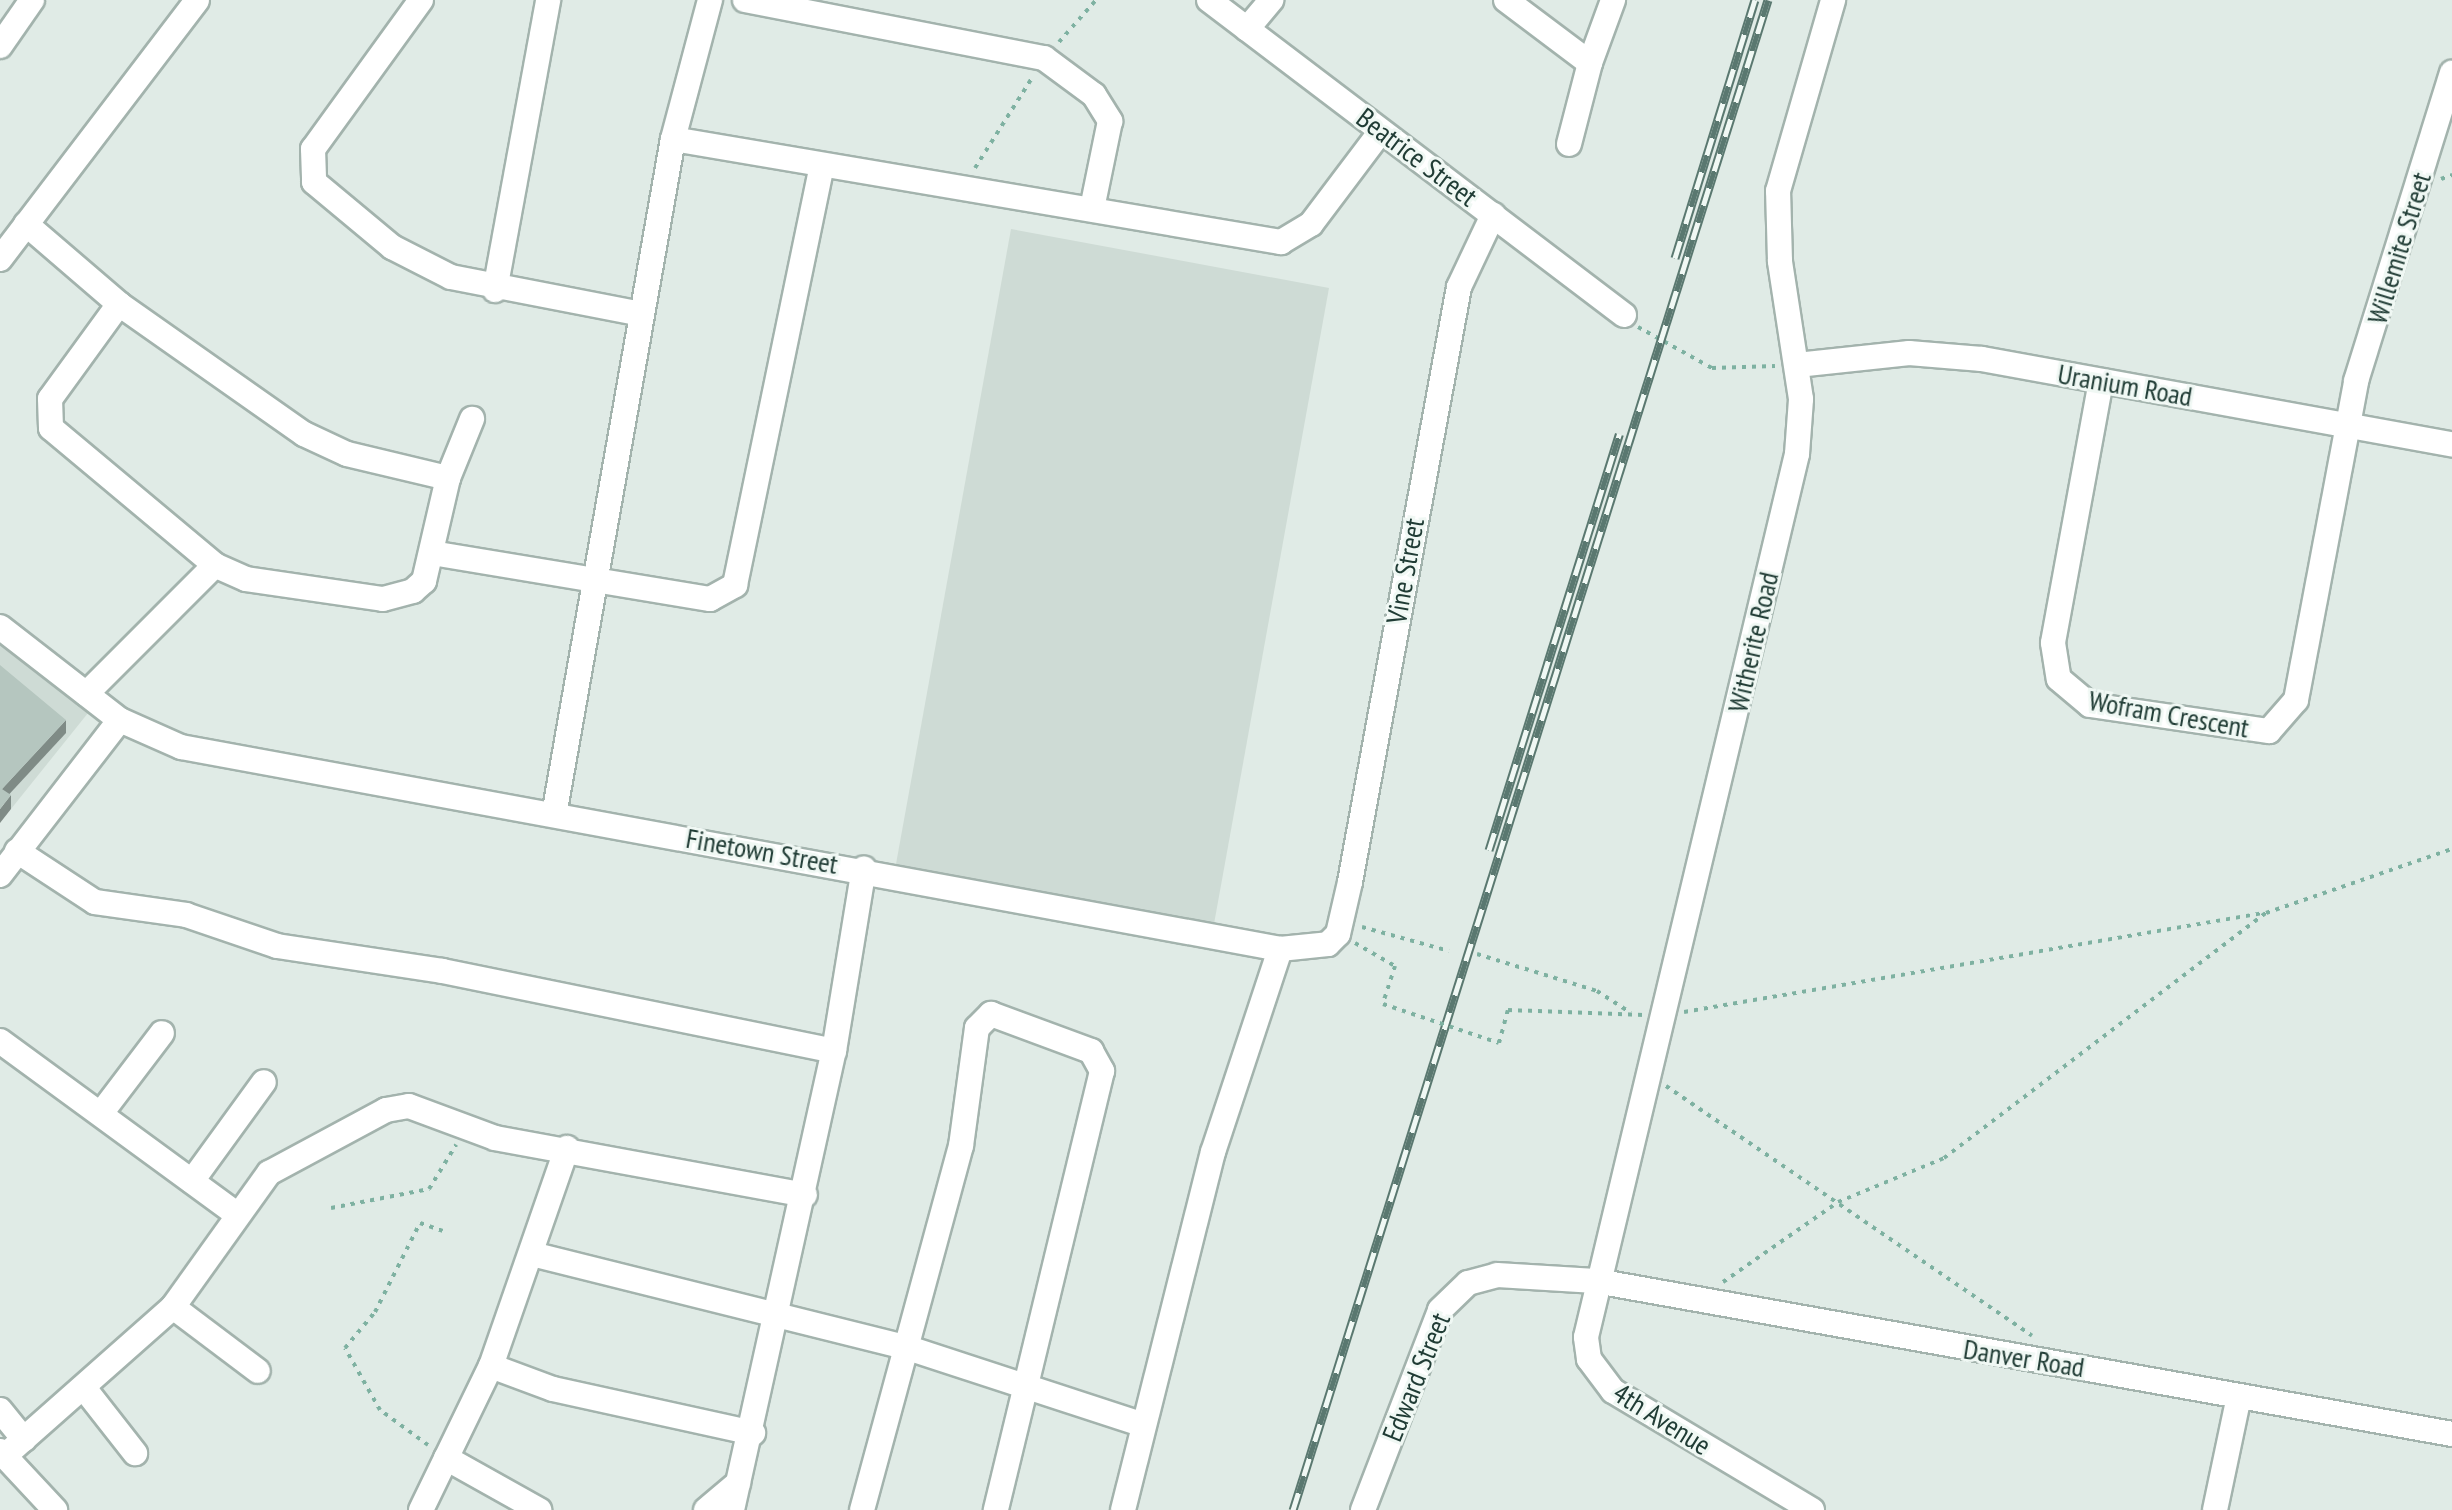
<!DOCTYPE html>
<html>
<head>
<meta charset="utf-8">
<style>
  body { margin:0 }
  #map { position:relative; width:2452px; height:1510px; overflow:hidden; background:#e0ebe6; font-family:"PT Sans Narrow",sans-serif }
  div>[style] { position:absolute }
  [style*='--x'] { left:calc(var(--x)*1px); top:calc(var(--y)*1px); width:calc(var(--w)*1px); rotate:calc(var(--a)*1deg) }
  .built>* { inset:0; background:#cedbd5 }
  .path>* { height:4px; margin-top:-2px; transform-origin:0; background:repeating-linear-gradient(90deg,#7eb1a1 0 4px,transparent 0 10px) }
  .roads { filter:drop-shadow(2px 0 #a3b3ad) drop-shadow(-2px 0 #a3b3ad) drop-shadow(0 2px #a3b3ad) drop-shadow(0 -2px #a3b3ad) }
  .minor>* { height:24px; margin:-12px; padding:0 12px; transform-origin:12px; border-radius:12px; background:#fff }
  .tertiary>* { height:24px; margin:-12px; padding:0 12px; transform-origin:12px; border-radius:12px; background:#fff }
  .rail>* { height:9px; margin-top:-4.5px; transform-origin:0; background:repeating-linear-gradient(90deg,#f0f8f4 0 18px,#5a7870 0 36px); box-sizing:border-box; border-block:2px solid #5a7870 }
  .path-bridge>* { height:4px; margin-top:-2px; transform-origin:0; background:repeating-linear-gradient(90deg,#7eb1a1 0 4px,transparent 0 10px) }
  .shaded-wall>* { inset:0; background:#7f8b86 }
  .building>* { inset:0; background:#b5c6bf }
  span { translate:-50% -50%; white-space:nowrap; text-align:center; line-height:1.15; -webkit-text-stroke:6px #f0f8f4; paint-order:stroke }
  .street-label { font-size:28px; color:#203c35 }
</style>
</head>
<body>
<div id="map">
  <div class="built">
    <div style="clip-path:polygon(1011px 229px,1329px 288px,1214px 924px,896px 864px)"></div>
    <div style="clip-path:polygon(0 645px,88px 713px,11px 809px,0 801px)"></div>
  </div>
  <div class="path">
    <div style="--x:1059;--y:42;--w:56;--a:-48.6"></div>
    <div style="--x:975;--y:168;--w:107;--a:-57.7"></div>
    <div style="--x:2441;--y:179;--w:12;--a:-20"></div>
    <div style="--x:1638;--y:327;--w:85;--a:29"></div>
    <div style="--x:1712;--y:368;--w:63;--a:-1.8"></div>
    <div style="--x:1362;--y:927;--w:90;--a:15.4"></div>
    <div style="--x:1355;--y:943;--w:46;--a:29.9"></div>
    <div style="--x:1395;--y:966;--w:40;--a:108"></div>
    <div style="--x:1477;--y:954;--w:126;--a:17.1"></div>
    <div style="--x:1597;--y:991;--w:40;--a:32.9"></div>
    <div style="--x:1684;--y:1012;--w:587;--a:-9.7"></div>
    <div style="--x:1499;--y:1043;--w:34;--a:-75"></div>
    <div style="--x:1508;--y:1010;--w:136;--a:2.1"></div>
    <div style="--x:1666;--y:1086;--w:443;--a:34.3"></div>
    <div style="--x:331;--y:1208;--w:100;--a:-11"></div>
    <div style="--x:429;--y:1189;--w:52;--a:-58.5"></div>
    <div style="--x:1723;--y:1282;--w:140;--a:-34.8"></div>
    <div style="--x:1838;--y:1202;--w:115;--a:-22.5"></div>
    <div style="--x:1944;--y:1158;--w:405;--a:-37.3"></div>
    <div style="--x:2266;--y:913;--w:197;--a:-19"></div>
    <div style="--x:428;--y:1445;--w:59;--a:-143.9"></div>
    <div style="--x:380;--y:1410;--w:71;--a:-119.4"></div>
    <div style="--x:345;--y:1348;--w:47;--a:-50.2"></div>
    <div style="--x:375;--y:1312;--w:100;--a:-63.2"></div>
    <div style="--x:420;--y:1223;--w:24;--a:19"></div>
  </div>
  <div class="roads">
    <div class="minor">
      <div style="--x:421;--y:0;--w:184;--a:125.9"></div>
      <div style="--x:313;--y:149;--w:33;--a:88"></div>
      <div style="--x:314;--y:182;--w:102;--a:39.8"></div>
      <div style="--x:392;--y:247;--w:66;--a:27"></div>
      <div style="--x:451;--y:277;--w:194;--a:11"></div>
      <div style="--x:745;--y:0;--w:305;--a:11"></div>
      <div style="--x:1044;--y:58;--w:62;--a:36.5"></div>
      <div style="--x:1094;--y:95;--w:31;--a:58"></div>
      <div style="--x:1110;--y:121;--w:90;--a:101.6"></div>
      <div style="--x:1209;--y:0;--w:521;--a:37.2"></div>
      <div style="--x:1506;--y:0;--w:105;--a:36.9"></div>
      <div style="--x:1590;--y:63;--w:67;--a:-69.9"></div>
      <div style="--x:1247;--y:29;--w:38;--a:-50"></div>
      <div style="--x:0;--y:46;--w:56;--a:-55.2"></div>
      <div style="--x:673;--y:139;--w:617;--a:9.62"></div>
      <div style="--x:1281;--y:242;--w:35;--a:-31"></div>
      <div style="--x:1311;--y:224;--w:116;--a:-53"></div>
      <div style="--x:1569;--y:144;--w:84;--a:-75.5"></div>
      <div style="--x:26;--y:224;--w:123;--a:40.7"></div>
      <div style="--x:119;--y:304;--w:226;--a:35.1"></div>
      <div style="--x:304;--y:434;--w:47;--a:24.9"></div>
      <div style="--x:347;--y:454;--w:104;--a:13.4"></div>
      <div style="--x:448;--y:478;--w:106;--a:103.1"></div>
      <div style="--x:424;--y:581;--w:15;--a:138"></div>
      <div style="--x:413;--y:591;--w:31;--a:165"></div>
      <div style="--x:383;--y:599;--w:138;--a:-171.7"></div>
      <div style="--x:246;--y:579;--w:34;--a:-156"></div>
      <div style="--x:215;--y:565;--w:182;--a:135"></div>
      <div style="--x:495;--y:290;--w:295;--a:-79.6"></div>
      <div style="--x:119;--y:304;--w:117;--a:126"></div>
      <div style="--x:50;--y:399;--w:29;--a:88"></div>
      <div style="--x:51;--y:428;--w:214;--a:39.9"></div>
      <div style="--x:1797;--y:365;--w:113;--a:-6.1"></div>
      <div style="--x:1909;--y:353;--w:73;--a:4.7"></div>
      <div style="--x:1982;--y:359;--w:478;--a:10.3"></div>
      <div style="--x:2101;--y:381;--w:266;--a:100.4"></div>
      <div style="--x:2053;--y:643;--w:36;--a:81"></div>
      <div style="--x:2059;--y:679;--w:40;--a:40"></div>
      <div style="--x:2090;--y:705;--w:181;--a:8.3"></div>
      <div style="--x:2269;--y:731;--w:41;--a:-48.9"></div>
      <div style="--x:2296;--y:700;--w:325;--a:-79.3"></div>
      <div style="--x:2356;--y:381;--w:323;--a:-72.7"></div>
      <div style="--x:448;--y:478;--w:64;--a:-67.9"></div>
      <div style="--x:432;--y:553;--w:282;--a:9.4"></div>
      <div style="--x:710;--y:599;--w:29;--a:-29"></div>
      <div style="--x:735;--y:585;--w:424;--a:-78.3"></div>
      <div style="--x:0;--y:627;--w:152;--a:37.8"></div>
      <div style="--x:120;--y:720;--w:67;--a:23.9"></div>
      <div style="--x:181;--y:747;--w:1117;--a:10.41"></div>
      <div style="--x:1280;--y:949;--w:48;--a:-5.9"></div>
      <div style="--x:1328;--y:944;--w:14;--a:-45"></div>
      <div style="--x:1338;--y:934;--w:53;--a:-77"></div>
      <div style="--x:1350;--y:882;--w:605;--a:-79.62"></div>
      <div style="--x:1459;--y:287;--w:80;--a:-64.7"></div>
      <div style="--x:554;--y:815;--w:686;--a:-80.02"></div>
      <div style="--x:673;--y:139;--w:144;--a:-75.1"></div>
      <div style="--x:17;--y:851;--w:93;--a:33.2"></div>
      <div style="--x:95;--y:902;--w:92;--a:8.1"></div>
      <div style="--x:186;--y:915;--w:96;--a:18.8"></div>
      <div style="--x:277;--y:946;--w:167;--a:8.6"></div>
      <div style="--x:442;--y:971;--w:400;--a:11.5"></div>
      <div style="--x:0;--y:875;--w:196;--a:-52.3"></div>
      <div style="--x:0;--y:1041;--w:293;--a:36.2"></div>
      <div style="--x:102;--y:1112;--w:99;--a:-52.8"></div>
      <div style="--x:192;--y:1181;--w:122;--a:-54"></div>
      <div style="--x:536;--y:1255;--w:380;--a:14"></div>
      <div style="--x:905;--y:1347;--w:251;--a:18.1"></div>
      <div style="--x:173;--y:1307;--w:106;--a:37"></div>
      <div style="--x:491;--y:1366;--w:66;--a:20.4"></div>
      <div style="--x:553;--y:1389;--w:205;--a:12.4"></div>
      <div style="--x:84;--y:1388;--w:83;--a:51.9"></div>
      <div style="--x:0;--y:1410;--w:38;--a:51"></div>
      <div style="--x:0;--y:1451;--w:81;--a:47"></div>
      <div style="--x:8;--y:1453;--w:220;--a:-41.5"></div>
      <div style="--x:173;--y:1307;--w:165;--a:-54.4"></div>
      <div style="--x:269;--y:1173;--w:133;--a:-28.3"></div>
      <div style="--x:386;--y:1110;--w:23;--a:-10"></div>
      <div style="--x:409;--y:1106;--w:92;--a:20.4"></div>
      <div style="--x:495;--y:1138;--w:315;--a:10.4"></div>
      <div style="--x:446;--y:1458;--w:107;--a:29.2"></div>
      <div style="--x:421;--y:1510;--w:160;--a:-64.1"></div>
      <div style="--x:491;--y:1366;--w:231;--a:-70.8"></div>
      <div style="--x:706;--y:1510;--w:42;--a:-40.2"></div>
      <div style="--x:732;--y:1510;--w:470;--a:-77.5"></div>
      <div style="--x:834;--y:1051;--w:185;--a:-80.7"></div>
      <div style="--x:862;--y:1510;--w:377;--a:-74.8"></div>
      <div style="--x:961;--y:1146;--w:119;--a:-82.3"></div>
      <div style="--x:977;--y:1028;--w:20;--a:-45"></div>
      <div style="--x:991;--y:1014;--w:107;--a:20.3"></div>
      <div style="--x:1091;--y:1051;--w:23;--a:61"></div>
      <div style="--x:1102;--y:1071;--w:452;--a:103.6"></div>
      <div style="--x:1123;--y:1510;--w:369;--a:-75.9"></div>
      <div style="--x:1213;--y:1152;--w:214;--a:-71.7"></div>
      <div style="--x:1363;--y:1510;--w:214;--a:-68.9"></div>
      <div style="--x:1440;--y:1310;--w:39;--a:-44"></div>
      <div style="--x:1468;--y:1283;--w:30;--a:-15"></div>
      <div style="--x:1497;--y:1275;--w:99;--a:3.5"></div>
      <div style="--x:1596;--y:1281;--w:870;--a:10.13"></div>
      <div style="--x:1812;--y:1510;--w:232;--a:-149.1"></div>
      <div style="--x:1613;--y:1391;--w:40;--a:-127"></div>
      <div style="--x:1589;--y:1359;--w:22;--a:-98"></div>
      <div style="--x:1586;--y:1337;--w:908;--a:-76.56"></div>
      <div style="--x:1797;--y:454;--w:55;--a:-85.8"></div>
      <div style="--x:1801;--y:399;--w:140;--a:-98.7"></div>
      <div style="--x:1780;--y:261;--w:70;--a:-91.6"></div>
      <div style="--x:1778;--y:191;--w:199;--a:-73.9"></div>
      <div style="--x:2215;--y:1510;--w:116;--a:-78.1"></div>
    </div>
    <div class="tertiary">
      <div style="--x:0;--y:259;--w:325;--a:-52.7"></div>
    </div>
  </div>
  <div class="rail">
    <div style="--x:1675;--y:258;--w:270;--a:-72.8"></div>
    <div style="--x:1489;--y:850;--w:436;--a:-72.6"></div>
    <div style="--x:1293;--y:1510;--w:1583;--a:-72.54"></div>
  </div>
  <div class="path-bridge">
    <div style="--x:1383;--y:1004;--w:122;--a:18.6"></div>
  </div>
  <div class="shaded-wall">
    <div style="clip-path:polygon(66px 720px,66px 733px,2px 802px,2px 789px)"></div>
    <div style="clip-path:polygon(11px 795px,11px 809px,0 823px,0 809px)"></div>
  </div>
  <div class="building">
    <div style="clip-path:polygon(0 665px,66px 720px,2px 789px,11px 795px,0 809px)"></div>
  </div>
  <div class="street-label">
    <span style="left:1417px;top:157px;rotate:37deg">Beatrice Street</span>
    <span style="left:2399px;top:248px;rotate:-73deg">Willemite Street</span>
    <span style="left:2125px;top:385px;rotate:10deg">Uranium Road</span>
    <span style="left:1405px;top:571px;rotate:-80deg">Vine Street</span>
    <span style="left:1753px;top:642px;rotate:-77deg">Witherite Road</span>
    <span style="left:2169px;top:714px;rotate:10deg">Wofram Crescent</span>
    <span style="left:762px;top:851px;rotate:10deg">Finetown Street</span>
    <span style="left:2024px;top:1358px;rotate:9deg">Danver Road</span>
    <span style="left:1416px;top:1377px;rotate:-68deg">Edward Street</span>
    <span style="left:1662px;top:1419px;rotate:32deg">4th Avenue</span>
  </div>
</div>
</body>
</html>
